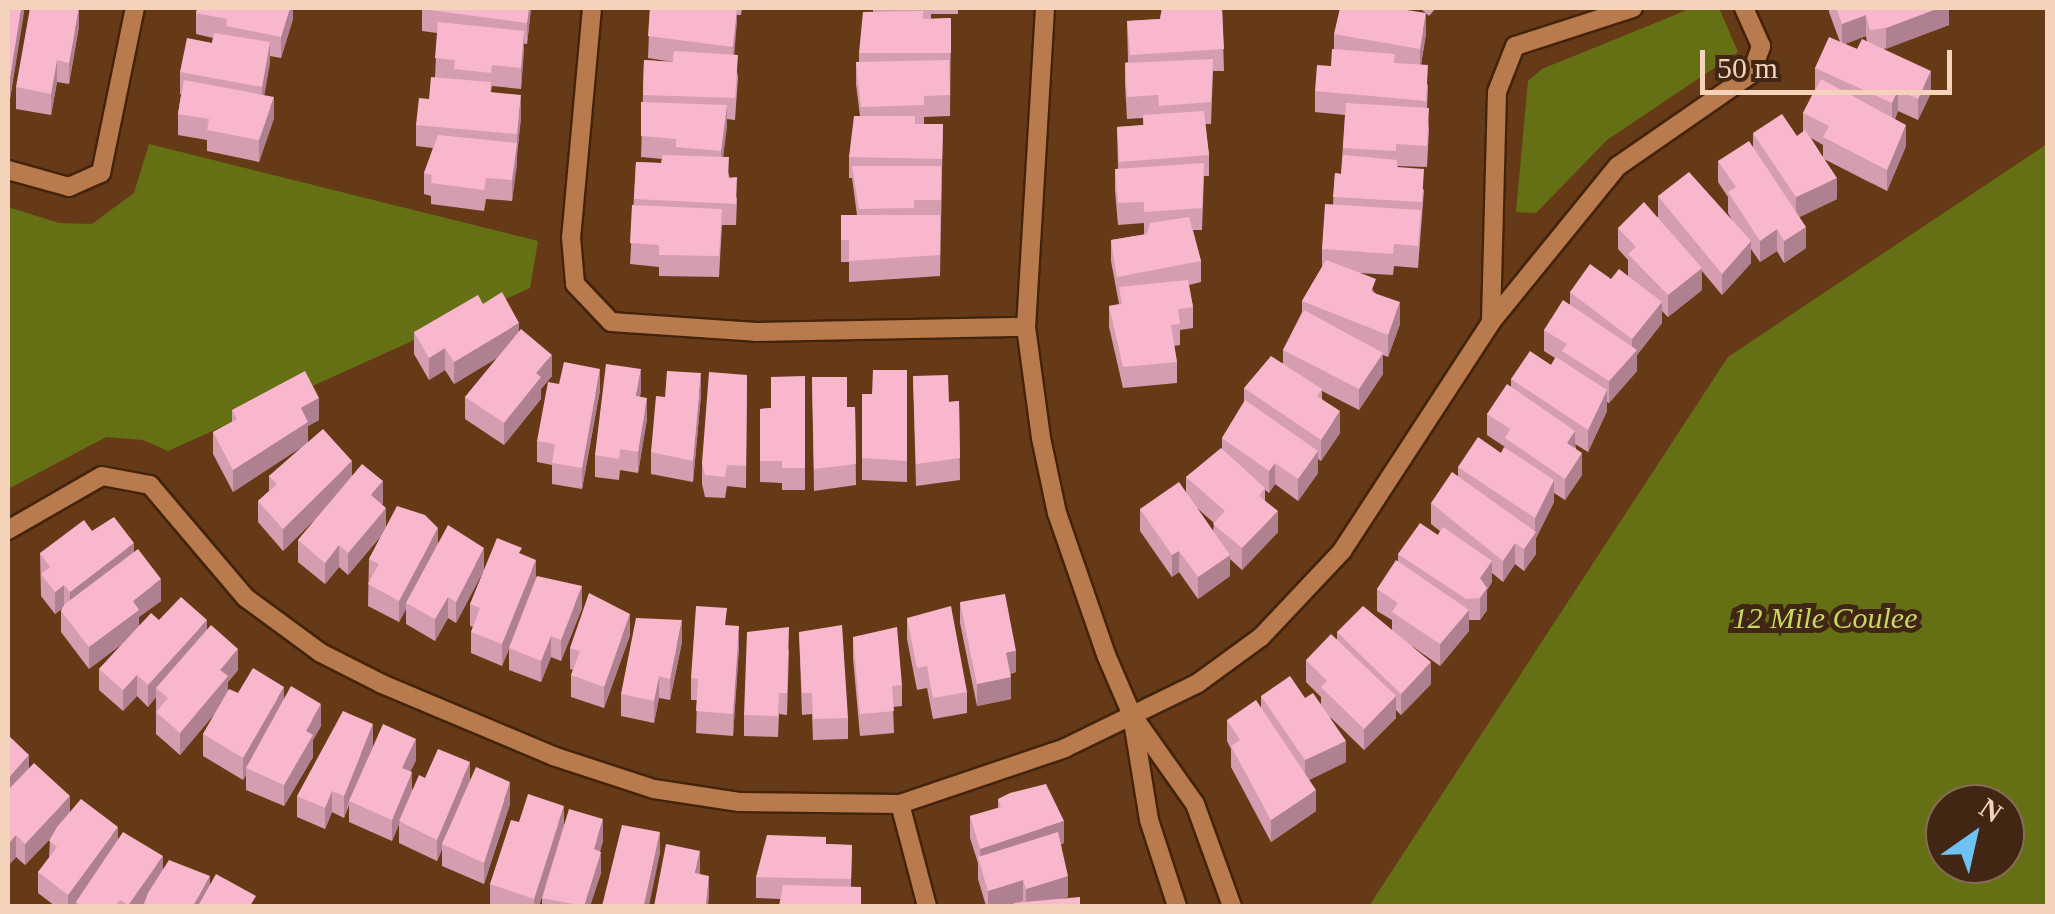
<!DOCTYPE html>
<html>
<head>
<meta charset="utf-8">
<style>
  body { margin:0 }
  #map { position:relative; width:2055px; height:914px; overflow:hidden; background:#673a17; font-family:Georgia,serif }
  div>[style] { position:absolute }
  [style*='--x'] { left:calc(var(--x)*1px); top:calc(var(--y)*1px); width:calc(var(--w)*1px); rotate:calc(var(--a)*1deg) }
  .green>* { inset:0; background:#657014 }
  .roads { filter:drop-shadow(2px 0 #43240b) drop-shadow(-2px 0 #43240b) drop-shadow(0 2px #43240b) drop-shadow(0 -2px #43240b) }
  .minor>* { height:18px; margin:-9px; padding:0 9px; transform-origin:9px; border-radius:9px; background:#b97b4d }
  .wall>* { inset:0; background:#d59db0 }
  .shaded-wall>* { inset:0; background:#ae8090 }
  .building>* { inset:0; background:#f8b7cd }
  span { translate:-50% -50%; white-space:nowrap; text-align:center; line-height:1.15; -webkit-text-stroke:10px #402613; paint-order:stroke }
  .park-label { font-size:30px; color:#c7d863; font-style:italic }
  .frame { position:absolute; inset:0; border:10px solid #f5d3bb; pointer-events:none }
  .north { position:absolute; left:1925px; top:784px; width:100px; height:100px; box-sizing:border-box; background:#402613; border:2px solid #886b56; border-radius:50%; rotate:34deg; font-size:28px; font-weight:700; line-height:40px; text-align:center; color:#f5d3bb }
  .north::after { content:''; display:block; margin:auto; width:35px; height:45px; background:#6fc2f4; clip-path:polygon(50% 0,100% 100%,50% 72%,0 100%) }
  .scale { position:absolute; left:1700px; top:50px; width:252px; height:45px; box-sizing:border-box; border:5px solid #f5d3bb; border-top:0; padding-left:12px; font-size:30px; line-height:35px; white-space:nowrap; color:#f5d3bb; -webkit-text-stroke:8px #402613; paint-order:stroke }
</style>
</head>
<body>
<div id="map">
  <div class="green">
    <div style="clip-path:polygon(1692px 8px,1719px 8px,1738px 52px,1607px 140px,1536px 213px,1516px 212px,1528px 81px,1542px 69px)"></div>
    <div style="clip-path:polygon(149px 144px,538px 241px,530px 288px,168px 451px,143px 440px,106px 437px,10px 488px,8px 207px,59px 223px,92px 224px,134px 193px)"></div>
    <div style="clip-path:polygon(evenodd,2047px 144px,2047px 906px,1369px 906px,1728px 357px,2047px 144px,1945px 804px,2005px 804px,2005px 864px,1945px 864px,1945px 804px)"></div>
  </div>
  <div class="roads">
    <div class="minor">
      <div style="--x:592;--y:8;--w:230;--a:95.2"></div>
      <div style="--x:571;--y:237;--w:47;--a:85.1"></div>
      <div style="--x:575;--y:284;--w:52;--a:46.5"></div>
      <div style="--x:611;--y:322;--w:145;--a:3.9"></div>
      <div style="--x:756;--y:332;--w:270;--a:-1.1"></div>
      <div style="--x:1045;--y:8;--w:320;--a:93.4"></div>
      <div style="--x:1026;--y:327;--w:112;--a:82.3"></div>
      <div style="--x:1041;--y:438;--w:77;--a:78"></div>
      <div style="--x:1057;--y:513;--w:152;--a:70.9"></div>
      <div style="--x:1107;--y:657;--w:63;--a:66.7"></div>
      <div style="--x:1132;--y:715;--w:109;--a:54.7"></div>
      <div style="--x:1195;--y:804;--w:109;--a:70.1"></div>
      <div style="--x:1633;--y:8;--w:124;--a:162.1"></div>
      <div style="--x:1515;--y:46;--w:49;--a:111.4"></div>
      <div style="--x:1497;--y:92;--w:230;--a:91.5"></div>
      <div style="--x:1491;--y:322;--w:201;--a:-50.9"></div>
      <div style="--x:1618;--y:166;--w:162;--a:-34.7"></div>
      <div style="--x:1751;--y:74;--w:30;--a:-70"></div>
      <div style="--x:1761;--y:46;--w:42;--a:-114.1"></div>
      <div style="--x:8;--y:170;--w:63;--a:15.6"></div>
      <div style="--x:69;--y:187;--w:35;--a:-24"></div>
      <div style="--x:101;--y:173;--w:168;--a:-78.4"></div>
      <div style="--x:8;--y:530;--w:108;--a:-29.9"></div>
      <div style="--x:102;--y:476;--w:49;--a:10.6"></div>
      <div style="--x:150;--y:485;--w:148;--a:49.7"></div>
      <div style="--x:246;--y:598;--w:93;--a:36.3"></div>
      <div style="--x:321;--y:653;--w:68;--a:26.9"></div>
      <div style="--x:382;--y:684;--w:186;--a:22.8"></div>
      <div style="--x:553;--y:756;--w:106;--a:18.1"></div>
      <div style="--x:654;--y:789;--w:86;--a:8.7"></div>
      <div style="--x:739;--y:802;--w:161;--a:0.7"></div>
      <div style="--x:900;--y:804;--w:174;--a:-18.7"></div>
      <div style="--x:1065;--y:748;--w:148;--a:-26"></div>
      <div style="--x:1198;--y:683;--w:78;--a:-36.1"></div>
      <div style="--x:1261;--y:637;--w:118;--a:-46.7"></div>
      <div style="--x:1342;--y:551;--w:273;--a:-56.9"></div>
      <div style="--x:1133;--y:721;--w:100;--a:80.8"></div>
      <div style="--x:1149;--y:820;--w:90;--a:72"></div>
      <div style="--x:900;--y:804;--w:106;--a:75.2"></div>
    </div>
  </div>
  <div class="wall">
    <div style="clip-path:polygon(8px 8px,24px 8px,10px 99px,8px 99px)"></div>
    <div style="clip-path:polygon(293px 8px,293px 19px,281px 58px,270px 56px,264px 95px,274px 118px,259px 162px,207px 151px,207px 140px,178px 135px,178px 114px,181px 94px,180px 94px,180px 72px,212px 43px,213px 38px,196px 34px,196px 13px)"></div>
    <div style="clip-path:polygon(422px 8px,531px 8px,527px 44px,524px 44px,521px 89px,492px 86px,491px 92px,521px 117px,512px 201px,486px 199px,484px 211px,431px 204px,431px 196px,424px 194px,424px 173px,433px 148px,416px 146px,416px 125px,429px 99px,435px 78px,437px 33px,422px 31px)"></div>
    <div style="clip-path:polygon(650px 8px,742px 8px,741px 15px,737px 15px,734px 55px,738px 77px,735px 120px,727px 119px,723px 157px,737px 199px,736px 225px,722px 225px,719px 277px,659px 276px,659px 267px,630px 264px,636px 162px,661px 163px,662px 159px,641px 157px,644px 60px,673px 62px,648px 58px)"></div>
    <div style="clip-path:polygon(873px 8px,958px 8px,958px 14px,931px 14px,931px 19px,951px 18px,950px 116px,924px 117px,924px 124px,943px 124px,940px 276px,849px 282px,849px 262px,841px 262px,841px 215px,857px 215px,852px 178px,849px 178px,849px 157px,860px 116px,856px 84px,856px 62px,859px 62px,859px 53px,873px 12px)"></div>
    <div style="clip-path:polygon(1135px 8px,1222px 8px,1224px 71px,1213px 71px,1211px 124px,1205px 124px,1209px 155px,1209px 176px,1204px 176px,1202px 230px,1193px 230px,1201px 261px,1201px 282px,1189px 285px,1193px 307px,1193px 328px,1180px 330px,1180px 345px,1174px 346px,1177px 362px,1177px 383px,1123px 388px,1109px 327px,1109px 306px,1119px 304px,1111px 261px,1111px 240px,1147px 234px,1144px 234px,1144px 223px,1118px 225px,1115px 191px,1115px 169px,1118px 169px,1117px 127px,1143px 125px,1143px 118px,1127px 119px,1125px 84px,1125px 63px,1128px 62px,1127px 21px,1160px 19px,1162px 8px,1135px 10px)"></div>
    <div style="clip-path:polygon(evenodd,1401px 8px,1426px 34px,1421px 64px,1428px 86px,1427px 108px,1429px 129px,1427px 167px,1397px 166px,1424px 190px,1418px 268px,1394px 266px,1393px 275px,1359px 273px,1400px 324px,1388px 357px,1383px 355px,1383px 374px,1359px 410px,1322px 391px,1322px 399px,1340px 433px,1321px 461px,1318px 459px,1318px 473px,1298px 501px,1275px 484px,1269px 493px,1265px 490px,1265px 501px,1278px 532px,1242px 570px,1230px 559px,1230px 576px,1198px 599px,1179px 572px,1172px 577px,1140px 531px,1140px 509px,1186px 493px,1186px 477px,1222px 449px,1222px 438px,1244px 402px,1244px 388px,1283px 363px,1283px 350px,1302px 312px,1302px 301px,1322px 267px,1322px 249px,1333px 204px,1335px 173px,1341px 174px,1345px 115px,1315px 112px,1315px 91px,1331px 66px,1334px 49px,1334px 34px,1401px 8px,1197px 508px,1214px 523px,1213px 531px,1197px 508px)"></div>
    <div style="clip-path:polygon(1420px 8px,1436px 8px,1429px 16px)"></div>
    <div style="clip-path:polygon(evenodd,1829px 8px,1949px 8px,1949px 25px,1884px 49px,1931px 93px,1918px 120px,1898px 111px,1895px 119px,1906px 146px,1887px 191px,1824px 159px,1837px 199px,1799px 217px,1806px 248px,1784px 263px,1777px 251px,1760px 262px,1751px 249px,1751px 263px,1722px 295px,1702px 271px,1702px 290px,1668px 317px,1662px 311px,1662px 323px,1637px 355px,1637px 371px,1609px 403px,1607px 402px,1607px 411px,1588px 452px,1575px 444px,1582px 475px,1565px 500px,1554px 493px,1554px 502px,1536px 538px,1536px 554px,1524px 571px,1515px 564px,1503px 582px,1492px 573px,1492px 582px,1487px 590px,1487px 610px,1480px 620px,1469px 620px,1469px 631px,1440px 666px,1412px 646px,1431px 684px,1401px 715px,1396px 710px,1396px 718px,1364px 750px,1330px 717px,1346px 762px,1309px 780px,1316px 811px,1271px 842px,1231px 767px,1231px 749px,1227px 741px,1227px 720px,1261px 709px,1261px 696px,1305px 698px,1321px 705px,1321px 697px,1306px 682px,1306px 660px,1337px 639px,1337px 632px,1392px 630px,1392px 620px,1377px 611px,1377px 589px,1398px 562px,1398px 554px,1438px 535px,1440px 531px,1431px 524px,1431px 503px,1458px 476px,1458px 467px,1501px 453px,1505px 447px,1487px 435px,1487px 414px,1511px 387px,1511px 379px,1551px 365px,1555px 358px,1544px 351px,1544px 330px,1570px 304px,1570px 292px,1628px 276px,1628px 260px,1618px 249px,1618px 228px,1658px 217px,1658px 196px,1733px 222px,1728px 213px,1728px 197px,1718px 182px,1718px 161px,1753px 147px,1753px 133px,1797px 136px,1803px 132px,1803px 113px,1815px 89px,1815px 68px,1840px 42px,1829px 12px,1829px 8px,1866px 36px,1867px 42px,1857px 49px,1845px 44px,1866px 36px,1829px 8px,1811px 138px,1823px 145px,1823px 158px,1811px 138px)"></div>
    <div style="clip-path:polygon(79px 26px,69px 84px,57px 82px,51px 115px,16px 109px,16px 87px)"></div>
    <div style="clip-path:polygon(483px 304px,519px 332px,552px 376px,541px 389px,541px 399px,504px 445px,465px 419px,465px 397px,498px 357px,454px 384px,445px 370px,429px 380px,414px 354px,414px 332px)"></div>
    <div style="clip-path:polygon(907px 370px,907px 482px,862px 480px,862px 394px,872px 394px)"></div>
    <div style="clip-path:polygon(747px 375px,746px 488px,727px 486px,725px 498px,705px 497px,702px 484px,702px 463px)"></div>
    <div style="clip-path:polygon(805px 376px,805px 490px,782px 490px,782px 483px,760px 482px,760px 409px,771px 408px)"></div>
    <div style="clip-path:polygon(913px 376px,949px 402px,959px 401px,960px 480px,916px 486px)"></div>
    <div style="clip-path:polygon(812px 377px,847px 407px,855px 407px,856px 485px,814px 491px)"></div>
    <div style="clip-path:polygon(600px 390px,582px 489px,552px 484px,552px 465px,537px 462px,537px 441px)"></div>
    <div style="clip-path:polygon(641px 390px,640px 397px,647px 419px,638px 473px,620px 470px,619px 480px,595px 477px,595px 455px)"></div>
    <div style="clip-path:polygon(701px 395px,693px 482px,651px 474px,651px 452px,665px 397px)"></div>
    <div style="clip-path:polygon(232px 410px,319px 420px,308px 426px,308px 442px,383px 503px,382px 504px,386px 527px,438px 544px,484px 570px,456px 623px,448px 618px,435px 641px,406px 624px,406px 609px,399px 622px,368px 606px,369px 559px,381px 536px,348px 575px,339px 567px,325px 584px,298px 562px,298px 540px,319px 515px,283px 551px,258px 522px,258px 501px,269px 491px,269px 476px,303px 446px,233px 492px,213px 454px,213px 432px,232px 422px)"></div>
    <div style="clip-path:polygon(92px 531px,134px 552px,161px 601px,139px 617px,139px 625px,159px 620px,207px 629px,238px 670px,228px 682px,228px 691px,238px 693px,284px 699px,321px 726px,313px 740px,313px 757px,284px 806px,246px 790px,246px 775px,243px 780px,203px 756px,203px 734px,215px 713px,180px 755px,156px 734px,156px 697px,148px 707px,137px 696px,123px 711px,99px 690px,99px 669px,122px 644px,89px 669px,61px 632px,61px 611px,63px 608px,55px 614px,41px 596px,40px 553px)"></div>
    <div style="clip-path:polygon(522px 554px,536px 577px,582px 608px,561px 661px,551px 657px,541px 682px,509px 670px,509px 649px,502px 666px,471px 653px,471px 632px,473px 627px,470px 626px,470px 604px)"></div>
    <div style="clip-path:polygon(960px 602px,1016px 672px,1010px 674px,1011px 699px,977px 706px,960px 623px)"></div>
    <div style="clip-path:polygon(907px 618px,967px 692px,967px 713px,933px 719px,927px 688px,917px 690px,907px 639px)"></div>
    <div style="clip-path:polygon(727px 625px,739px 647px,733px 736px,696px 733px,697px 700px,691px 700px,691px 678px)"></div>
    <div style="clip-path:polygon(799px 632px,848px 718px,848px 739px,813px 740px,812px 714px,802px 715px)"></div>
    <div style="clip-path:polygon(630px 635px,604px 708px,571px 697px,571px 675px,573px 670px,570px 669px,570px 648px)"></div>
    <div style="clip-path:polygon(853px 637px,902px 685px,902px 706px,893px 707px,894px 733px,860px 736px,853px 658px)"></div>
    <div style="clip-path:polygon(682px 642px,670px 700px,659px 698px,654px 723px,621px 716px,621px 694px)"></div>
    <div style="clip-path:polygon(789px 649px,787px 715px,779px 714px,778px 737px,744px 736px,744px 715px)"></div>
    <div style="clip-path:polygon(373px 746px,364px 768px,416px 760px,410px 772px,412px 790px,425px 778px,470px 781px,510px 804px,484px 884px,442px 866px,442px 849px,437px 861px,399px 843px,399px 824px,392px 841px,349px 822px,349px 805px,344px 818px,332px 812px,325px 829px,297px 817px,297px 796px)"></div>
    <div style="clip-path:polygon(29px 768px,70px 812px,118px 839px,163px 870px,210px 886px,256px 906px,144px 906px,145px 903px,142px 906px,55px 906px,38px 893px,38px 872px,49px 858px,50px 839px,25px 865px,16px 857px,8px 866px)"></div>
    <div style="clip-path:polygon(998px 799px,1064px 843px,1061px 844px,1068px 897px,1014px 904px,1006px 906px,986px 906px,978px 879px,978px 863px,970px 838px,970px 816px,998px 808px)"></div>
    <div style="clip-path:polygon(519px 822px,564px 824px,603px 841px,600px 851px,601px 873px,590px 906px,542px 906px,542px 898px,548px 878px,539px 906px,490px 906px,490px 884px)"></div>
    <div style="clip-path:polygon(826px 844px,852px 845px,851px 887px,780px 899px,756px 898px,756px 877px)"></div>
  </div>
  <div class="shaded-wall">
    <div style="clip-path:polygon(21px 8px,24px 8px,24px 13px,10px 99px,10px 78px)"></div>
    <div style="clip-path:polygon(79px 8px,79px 26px,69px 84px,69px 63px)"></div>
    <div style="clip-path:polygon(290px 8px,293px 8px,293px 19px,281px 58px,281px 37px)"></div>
    <div style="clip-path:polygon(529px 8px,531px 8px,527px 44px,527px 23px)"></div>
    <div style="clip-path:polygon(737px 8px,737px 22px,733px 69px,733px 47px)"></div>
    <div style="clip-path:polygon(1939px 8px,1949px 8px,1949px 25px,1886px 49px,1886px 28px)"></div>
    <div style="clip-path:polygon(1426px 13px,1426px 34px,1420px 71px,1420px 49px)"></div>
    <div style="clip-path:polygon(1866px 15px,1866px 36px,1842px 45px,1842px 24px)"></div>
    <div style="clip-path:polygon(524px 31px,524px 52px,521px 89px,521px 68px)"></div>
    <div style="clip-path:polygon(270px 42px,270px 63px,262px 109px,262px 87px)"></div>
    <div style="clip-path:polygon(57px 60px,57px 82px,51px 115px,51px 94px)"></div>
    <div style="clip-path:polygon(1931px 71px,1931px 93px,1918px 120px,1918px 99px)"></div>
    <div style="clip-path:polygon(1898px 90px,1898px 111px,1892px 125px,1892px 103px)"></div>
    <div style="clip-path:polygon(521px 95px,521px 117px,517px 155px,517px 134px)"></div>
    <div style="clip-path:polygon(274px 97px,274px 118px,259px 162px,259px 140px)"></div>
    <div style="clip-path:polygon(727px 105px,727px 127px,721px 173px,721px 151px)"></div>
    <div style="clip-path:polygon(1906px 125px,1906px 146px,1887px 191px,1887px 170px)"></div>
    <div style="clip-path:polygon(517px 143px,517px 165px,512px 201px,512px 180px)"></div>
    <div style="clip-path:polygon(1837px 178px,1837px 199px,1796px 219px,1796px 197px)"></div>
    <div style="clip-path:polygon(1806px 227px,1806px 248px,1784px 263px,1784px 241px)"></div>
    <div style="clip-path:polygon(1777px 229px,1777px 251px,1760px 262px,1760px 241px)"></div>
    <div style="clip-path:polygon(1751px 241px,1751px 263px,1722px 295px,1722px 274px)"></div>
    <div style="clip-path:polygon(1702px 268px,1702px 290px,1668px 317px,1668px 295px)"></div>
    <div style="clip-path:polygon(1400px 302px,1400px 324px,1388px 357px,1388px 335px)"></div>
    <div style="clip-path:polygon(1662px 302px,1662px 323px,1637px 355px,1637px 371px,1609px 403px,1609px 381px,1632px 355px,1632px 339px)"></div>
    <div style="clip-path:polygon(519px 323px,519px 345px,454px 384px,454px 362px)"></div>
    <div style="clip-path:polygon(445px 348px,445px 370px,429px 380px,429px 358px)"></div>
    <div style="clip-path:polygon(1383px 353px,1383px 374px,1359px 410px,1359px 389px)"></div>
    <div style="clip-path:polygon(552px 355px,552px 376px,541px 389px,541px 399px,504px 445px,504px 423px,536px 373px)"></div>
    <div style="clip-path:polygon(600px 369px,600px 390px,582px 489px,582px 468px)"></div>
    <div style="clip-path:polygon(641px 369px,641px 390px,636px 418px,636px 396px)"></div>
    <div style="clip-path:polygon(701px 373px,701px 395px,693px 482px,693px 461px)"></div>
    <div style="clip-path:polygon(1607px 390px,1607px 411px,1588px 452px,1588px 430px)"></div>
    <div style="clip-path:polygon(319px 398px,319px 420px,308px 426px,308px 443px,233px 492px,233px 470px,301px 408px)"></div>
    <div style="clip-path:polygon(647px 398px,647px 419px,638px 473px,638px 452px)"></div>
    <div style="clip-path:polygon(1340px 411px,1340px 433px,1321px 461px,1321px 440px)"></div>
    <div style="clip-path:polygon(1575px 431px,1575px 452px,1567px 443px)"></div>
    <div style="clip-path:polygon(1318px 451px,1318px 473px,1298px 501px,1298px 479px)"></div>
    <div style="clip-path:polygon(1582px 453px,1582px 475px,1565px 500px,1565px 479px)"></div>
    <div style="clip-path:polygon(352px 461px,352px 483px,283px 551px,283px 529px)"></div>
    <div style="clip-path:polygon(1275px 463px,1275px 484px,1269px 493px,1269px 471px)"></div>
    <div style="clip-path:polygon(1554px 480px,1554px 502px,1536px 538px,1536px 554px,1524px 571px,1524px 549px,1535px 533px,1535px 518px)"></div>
    <div style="clip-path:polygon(383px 481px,383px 503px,371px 517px,371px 495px)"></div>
    <div style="clip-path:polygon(386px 508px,386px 530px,348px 575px,348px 553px)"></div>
    <div style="clip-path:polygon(1278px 511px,1278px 532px,1242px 570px,1242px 548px)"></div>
    <div style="clip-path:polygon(438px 528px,438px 549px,406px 603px,406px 609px,399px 622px,399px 601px)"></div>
    <div style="clip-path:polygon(134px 543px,134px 564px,70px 614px,70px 592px)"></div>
    <div style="clip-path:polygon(1515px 543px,1515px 564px,1503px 582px,1503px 561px)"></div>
    <div style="clip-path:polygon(339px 545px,339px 567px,325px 584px,325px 563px)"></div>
    <div style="clip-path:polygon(484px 548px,484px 570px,456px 623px,456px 602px)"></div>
    <div style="clip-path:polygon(1179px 551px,1179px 572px,1172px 577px,1172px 555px)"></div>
    <div style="clip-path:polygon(1230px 555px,1230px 576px,1198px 599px,1198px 577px)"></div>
    <div style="clip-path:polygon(536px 560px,536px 581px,502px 666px,502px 644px)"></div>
    <div style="clip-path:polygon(1492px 561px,1492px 582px,1487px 590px,1487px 610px,1480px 620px,1480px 578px)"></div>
    <div style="clip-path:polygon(161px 579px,161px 601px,139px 617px,139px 631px,89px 669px,89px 647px,133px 601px)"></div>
    <div style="clip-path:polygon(64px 585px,64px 606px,55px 614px,55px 592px)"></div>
    <div style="clip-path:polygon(582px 586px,582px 608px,561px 661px,561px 640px)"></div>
    <div style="clip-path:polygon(448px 597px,448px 618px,435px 641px,435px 619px)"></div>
    <div style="clip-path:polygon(1469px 610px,1469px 631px,1440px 666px,1440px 644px)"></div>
    <div style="clip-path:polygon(630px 614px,630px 635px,604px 708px,604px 687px)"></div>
    <div style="clip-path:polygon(207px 620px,207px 642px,156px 688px,156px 697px,148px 707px,148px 685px)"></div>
    <div style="clip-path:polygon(682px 620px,682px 642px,670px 700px,670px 679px)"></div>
    <div style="clip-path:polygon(739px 626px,739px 647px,733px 736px,733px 714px)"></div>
    <div style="clip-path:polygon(551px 636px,551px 657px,541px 682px,541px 661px)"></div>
    <div style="clip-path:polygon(238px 649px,238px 670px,228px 682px,228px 698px,180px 755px,180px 733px,220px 670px)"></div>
    <div style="clip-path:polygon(1016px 651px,1016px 672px,1006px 674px,1006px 653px)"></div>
    <div style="clip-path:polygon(1431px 662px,1431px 684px,1401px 715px,1401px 694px)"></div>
    <div style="clip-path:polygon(137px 675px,137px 696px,123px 711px,123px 690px)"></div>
    <div style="clip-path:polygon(659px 676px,659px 698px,654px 723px,654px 701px)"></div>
    <div style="clip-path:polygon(1011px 677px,1011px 699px,977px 706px,977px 684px)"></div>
    <div style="clip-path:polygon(284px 687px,284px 708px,246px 768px,246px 775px,243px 780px,243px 758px)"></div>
    <div style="clip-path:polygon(1396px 696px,1396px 718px,1364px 750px,1364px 729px)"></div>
    <div style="clip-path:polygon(321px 704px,321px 726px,313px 740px,313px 757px,284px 806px,284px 785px,306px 731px)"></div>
    <div style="clip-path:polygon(373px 724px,373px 746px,351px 801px,349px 801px,344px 818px,344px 796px)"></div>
    <div style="clip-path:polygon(416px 739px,416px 760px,402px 790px,402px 768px)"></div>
    <div style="clip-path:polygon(1346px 741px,1346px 762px,1305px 782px,1305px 760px)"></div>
    <div style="clip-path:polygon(29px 755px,29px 777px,8px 801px,8px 779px)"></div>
    <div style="clip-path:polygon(470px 762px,470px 783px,442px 844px,442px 849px,437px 861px,437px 840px)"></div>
    <div style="clip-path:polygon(412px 772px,412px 794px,392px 841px,392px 820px)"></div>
    <div style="clip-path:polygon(510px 782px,510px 804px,484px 884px,484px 863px)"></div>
    <div style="clip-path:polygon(1316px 790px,1316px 811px,1271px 842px,1271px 820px)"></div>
    <div style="clip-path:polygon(332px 791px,332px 812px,325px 829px,325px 808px)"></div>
    <div style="clip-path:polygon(70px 796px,70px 818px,25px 865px,25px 844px)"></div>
    <div style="clip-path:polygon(564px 806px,564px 828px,539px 906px,534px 906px,534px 899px)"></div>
    <div style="clip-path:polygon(603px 819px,603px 841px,594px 871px,594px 849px)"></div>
    <div style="clip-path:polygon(1064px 821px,1064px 843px,982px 870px,980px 849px)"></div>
    <div style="clip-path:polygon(118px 827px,118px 848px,76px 902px,75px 906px,68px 906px,68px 895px)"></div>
    <div style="clip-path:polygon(660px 832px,660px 853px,649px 906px,644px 906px)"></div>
    <div style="clip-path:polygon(16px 835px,16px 857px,8px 866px,8px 845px)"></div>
    <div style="clip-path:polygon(700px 851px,700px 873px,695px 894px,695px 873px)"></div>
    <div style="clip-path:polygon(601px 852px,601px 873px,590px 906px,584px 906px)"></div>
    <div style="clip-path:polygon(163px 856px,163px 877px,142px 906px,128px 906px)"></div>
    <div style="clip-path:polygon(210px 876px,210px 897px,205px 906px,193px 906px)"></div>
    <div style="clip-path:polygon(709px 876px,709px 897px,708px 906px,706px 906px)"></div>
    <div style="clip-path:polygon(1068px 876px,1068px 897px,1040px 906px,1026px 906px,1026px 889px)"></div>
    <div style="clip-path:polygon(1023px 880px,1023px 901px,1006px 906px,988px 906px,988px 891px)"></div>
  </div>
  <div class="building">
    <div style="clip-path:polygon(8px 8px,21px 8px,10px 78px,8px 77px)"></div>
    <div style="clip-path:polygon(30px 8px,79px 8px,69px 63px,57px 60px,51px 94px,16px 87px)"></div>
    <div style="clip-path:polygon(197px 8px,290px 8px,281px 37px,226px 26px,227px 19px,196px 13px)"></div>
    <div style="clip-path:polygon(422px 8px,529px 8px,527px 23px,422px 9px)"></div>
    <div style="clip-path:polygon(650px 8px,737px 8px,733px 47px,648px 36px)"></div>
    <div style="clip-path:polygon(1162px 8px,1222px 8px,1224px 49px,1130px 55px,1127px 21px,1160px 19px)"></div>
    <div style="clip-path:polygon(1340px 8px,1400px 8px,1400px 9px,1426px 13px,1420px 49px,1334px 34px)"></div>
    <div style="clip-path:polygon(1836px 8px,1939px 8px,1886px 28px,1870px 30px,1866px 15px,1842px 24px)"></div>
    <div style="clip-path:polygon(923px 11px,923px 19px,951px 18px,951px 53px,859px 53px,863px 12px)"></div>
    <div style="clip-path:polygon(438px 22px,524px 31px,521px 68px,492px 65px,491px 73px,454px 69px,455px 60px,435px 58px)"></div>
    <div style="clip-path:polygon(214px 33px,270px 42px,262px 87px,180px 72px,187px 38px,212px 43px)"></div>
    <div style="clip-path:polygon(1829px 37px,1857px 49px,1862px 39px,1931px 71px,1918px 99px,1898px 90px,1892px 103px,1815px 68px)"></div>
    <div style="clip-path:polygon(1332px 49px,1395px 54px,1394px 63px,1428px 65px,1426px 101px,1315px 91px,1317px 65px,1331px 66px)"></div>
    <div style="clip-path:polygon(674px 51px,738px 55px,735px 98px,643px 95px,644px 60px,673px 62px)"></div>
    <div style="clip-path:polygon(1213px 59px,1211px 102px,1159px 106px,1158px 95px,1127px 97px,1125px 63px)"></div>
    <div style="clip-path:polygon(949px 60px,950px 95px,924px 96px,924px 105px,861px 107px,856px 62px)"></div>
    <div style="clip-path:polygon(431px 77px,491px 82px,490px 92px,521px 95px,517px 134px,416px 125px,419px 98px,429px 99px)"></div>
    <div style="clip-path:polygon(1821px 79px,1906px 125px,1887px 170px,1823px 137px,1829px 126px,1803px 113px)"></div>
    <div style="clip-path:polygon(184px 80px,274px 97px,259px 140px,207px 130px,209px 119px,178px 114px)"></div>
    <div style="clip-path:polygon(641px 102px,727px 105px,721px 151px,676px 147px,676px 139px,641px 136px)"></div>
    <div style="clip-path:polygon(1346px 103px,1429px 108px,1427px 146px,1396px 144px,1396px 151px,1343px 148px)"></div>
    <div style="clip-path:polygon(1204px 111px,1209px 155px,1119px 162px,1117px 127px,1144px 125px,1143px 115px)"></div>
    <div style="clip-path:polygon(1782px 114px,1797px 136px,1805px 130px,1837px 178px,1796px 197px,1753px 133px)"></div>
    <div style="clip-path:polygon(854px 116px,915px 116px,915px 124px,943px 124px,942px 159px,849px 157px)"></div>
    <div style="clip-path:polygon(438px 135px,517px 143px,512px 180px,486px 178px,484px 190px,431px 183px,432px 175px,424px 173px)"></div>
    <div style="clip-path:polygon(1749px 141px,1806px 227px,1784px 241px,1777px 229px,1760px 241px,1728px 192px,1736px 187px,1718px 161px)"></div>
    <div style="clip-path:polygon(663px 155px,729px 157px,728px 178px,737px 177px,736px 204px,634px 199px,636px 162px,661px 163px)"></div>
    <div style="clip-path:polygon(1343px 155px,1397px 160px,1397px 167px,1424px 169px,1422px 202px,1333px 197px,1335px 173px,1341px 174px)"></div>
    <div style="clip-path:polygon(1204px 163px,1202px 208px,1144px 212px,1144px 202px,1118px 203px,1115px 169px)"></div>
    <div style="clip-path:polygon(852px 166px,941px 166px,941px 200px,914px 200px,914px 208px,859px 209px)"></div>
    <div style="clip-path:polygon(1689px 172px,1751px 241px,1722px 274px,1658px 196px)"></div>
    <div style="clip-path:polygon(1644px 202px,1702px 268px,1668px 295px,1628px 254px,1636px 247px,1618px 228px)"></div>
    <div style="clip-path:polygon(1325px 204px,1421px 210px,1418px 246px,1394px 244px,1393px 254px,1322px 249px)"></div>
    <div style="clip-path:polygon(632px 205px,722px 209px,719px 256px,659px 255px,659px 245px,630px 243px)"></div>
    <div style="clip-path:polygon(841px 215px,940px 215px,940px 255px,849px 261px,849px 240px,841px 240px)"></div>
    <div style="clip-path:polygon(1189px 217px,1201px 261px,1117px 277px,1111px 240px,1147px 234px,1150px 223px)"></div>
    <div style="clip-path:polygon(1326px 260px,1376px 279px,1371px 292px,1400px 302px,1388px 335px,1302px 301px)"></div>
    <div style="clip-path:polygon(1590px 264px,1611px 279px,1619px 269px,1662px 302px,1632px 339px,1570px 292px)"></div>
    <div style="clip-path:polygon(1188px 280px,1193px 307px,1178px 309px,1180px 324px,1171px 325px,1177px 362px,1123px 367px,1109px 306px,1122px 304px,1119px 287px)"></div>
    <div style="clip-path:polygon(502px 292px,519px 323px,454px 362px,445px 348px,429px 358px,414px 332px,478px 295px,483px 304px)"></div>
    <div style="clip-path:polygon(1563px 300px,1637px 350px,1609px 381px,1562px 351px,1567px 344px,1544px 330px)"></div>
    <div style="clip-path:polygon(1304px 310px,1383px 353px,1359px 389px,1283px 350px)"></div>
    <div style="clip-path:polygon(521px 329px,552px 355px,536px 373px,541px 377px,504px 423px,465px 397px)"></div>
    <div style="clip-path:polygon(1530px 351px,1551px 365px,1556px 357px,1607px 390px,1588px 430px,1511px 379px)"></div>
    <div style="clip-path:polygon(1271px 356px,1322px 389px,1317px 396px,1340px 411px,1321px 440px,1244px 388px)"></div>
    <div style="clip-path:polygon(564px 362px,600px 369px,582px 468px,552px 463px,555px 444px,537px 441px,548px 382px,559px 384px)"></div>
    <div style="clip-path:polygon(606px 364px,641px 369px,636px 396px,647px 398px,638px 452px,620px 449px,619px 459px,595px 455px)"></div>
    <div style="clip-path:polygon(873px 370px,907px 370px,907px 461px,862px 458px,862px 394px,872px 394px)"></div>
    <div style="clip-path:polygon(305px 371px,319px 398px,301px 408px,308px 422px,233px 470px,213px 432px,237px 419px,232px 410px)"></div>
    <div style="clip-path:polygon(667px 371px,701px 373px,693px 461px,651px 452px,656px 396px,665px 397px)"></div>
    <div style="clip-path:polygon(709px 372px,747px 375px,746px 466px,727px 465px,725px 477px,705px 475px,702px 463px)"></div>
    <div style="clip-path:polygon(948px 375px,949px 402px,959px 401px,960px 458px,916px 464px,913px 376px)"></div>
    <div style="clip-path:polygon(805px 376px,805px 468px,782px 468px,782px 461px,760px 461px,760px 409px,771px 408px,771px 377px)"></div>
    <div style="clip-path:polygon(812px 377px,847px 377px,847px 407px,855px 407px,856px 464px,814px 469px)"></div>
    <div style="clip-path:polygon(1507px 384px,1575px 431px,1567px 443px,1582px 453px,1565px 479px,1505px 438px,1510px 429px,1487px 414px)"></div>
    <div style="clip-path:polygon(1245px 400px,1318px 451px,1298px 479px,1275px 463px,1269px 471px,1222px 438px)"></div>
    <div style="clip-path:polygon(323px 429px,352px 461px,283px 529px,258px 501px,277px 484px,269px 476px)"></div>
    <div style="clip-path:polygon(1478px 437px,1501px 453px,1504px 447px,1554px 480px,1535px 518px,1458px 467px)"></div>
    <div style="clip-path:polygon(1221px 448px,1265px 488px,1259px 496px,1278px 511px,1242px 548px,1213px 524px,1225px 511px,1186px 477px)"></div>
    <div style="clip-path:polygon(362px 464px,383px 481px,371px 495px,386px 508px,348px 553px,339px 545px,325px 563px,298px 540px)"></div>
    <div style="clip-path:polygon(1452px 472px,1536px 532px,1524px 549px,1515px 543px,1503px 561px,1431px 503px)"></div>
    <div style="clip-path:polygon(1179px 482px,1230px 555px,1198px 577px,1179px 551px,1172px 555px,1140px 509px)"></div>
    <div style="clip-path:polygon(397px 506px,425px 515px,438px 528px,399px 601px,368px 584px,379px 564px,369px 559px)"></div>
    <div style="clip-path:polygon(114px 517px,134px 543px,70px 592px,64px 585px,55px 592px,41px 574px,50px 567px,40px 553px,84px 520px,92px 531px)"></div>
    <div style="clip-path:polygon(1420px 523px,1438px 535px,1443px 527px,1492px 561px,1480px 578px,1487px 588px,1480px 598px,1466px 599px,1398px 554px)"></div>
    <div style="clip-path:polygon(448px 525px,484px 548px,456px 602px,448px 597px,435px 619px,406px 603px)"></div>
    <div style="clip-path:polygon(497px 538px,522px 548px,519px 553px,536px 560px,502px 644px,471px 632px,480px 608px,470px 604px)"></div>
    <div style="clip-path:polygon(138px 549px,161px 579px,133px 601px,139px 610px,89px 647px,61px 611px,65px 604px)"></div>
    <div style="clip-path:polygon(1396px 560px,1469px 610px,1440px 644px,1392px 612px,1398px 603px,1377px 589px)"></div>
    <div style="clip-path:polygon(537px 576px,582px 586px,561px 640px,551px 636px,541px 661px,509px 648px)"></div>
    <div style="clip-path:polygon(589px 593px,630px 614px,604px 687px,571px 675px,580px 651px,570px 648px)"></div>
    <div style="clip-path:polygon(1005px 594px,1016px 651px,1006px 653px,1011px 677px,977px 684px,960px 602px)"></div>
    <div style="clip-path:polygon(181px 597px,207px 620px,148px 685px,137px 675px,123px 690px,99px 669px,151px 613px,159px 620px)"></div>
    <div style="clip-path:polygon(696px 606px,727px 608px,725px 625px,739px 626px,733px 714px,696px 711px,698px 679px,691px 678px)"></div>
    <div style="clip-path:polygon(951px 606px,967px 692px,933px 698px,927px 666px,917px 668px,907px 618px)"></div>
    <div style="clip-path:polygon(1363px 606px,1431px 662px,1401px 694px,1337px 632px)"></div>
    <div style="clip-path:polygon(636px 618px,682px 620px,670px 679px,659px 676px,654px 701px,621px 694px)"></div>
    <div style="clip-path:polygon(211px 625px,238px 649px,220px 670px,228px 676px,180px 733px,156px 712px,168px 698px,156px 688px)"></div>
    <div style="clip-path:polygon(842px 625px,848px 718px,813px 719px,812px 693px,802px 693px,799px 632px)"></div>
    <div style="clip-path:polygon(789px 627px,787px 693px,779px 693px,778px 716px,744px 715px,747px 632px)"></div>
    <div style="clip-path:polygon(897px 627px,902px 685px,892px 686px,894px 711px,860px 714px,853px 637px)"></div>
    <div style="clip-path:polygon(1331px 634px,1396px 696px,1364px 729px,1321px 687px,1327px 681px,1306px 660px)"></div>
    <div style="clip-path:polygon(253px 668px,284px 687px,243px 758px,203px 734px,229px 689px,238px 693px)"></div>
    <div style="clip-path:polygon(1290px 676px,1305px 698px,1313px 693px,1346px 741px,1305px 760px,1261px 696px)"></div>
    <div style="clip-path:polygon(291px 686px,321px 704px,306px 731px,313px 735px,284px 785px,246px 768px)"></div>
    <div style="clip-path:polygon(1256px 700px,1316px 790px,1271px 820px,1231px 746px,1240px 740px,1227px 720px)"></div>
    <div style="clip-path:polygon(343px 711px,373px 724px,344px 796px,332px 791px,325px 808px,297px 796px)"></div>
    <div style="clip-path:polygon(383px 724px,416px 739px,402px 768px,412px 772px,392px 820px,349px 801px)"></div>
    <div style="clip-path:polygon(8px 735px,29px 755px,8px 779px)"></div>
    <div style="clip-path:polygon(438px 749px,470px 762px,437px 840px,399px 821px,419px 775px,425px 778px)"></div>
    <div style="clip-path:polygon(34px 763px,70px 796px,25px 844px,16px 835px,8px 845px,8px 790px)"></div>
    <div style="clip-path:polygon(476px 767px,510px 782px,484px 863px,442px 844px)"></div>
    <div style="clip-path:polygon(1046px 784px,1064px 821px,980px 849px,970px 816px,1001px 807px,998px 799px,1010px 793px)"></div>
    <div style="clip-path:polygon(528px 794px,564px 806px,534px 899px,490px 884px,511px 820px,519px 822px)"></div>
    <div style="clip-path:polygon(81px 799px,118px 827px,68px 895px,38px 872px,57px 847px,49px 841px,57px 827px)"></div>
    <div style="clip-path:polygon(569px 809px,603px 819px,594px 849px,601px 852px,584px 906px,542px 898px)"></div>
    <div style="clip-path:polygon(622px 825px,660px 832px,644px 906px,602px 906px)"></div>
    <div style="clip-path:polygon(123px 832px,163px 856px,128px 905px,120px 900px,115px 906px,82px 906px,76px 902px)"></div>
    <div style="clip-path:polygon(1058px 832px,1068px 876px,1026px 889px,1023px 880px,988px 891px,978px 857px)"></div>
    <div style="clip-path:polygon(767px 835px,826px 837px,826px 844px,852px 845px,851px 879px,756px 877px)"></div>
    <div style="clip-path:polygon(666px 844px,700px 851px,695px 873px,709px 876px,706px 906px,654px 906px)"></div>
    <div style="clip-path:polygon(169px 860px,210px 876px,193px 906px,148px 906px,144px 904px,148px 893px)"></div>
    <div style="clip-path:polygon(216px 874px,256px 896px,250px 906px,198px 906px)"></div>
    <div style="clip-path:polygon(783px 885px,861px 887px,861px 906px,779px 906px)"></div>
    <div style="clip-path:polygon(1080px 897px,1080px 906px,1015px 906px,1014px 903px)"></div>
  </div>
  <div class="park-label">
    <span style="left:1825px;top:618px">12 Mile Coulee</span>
  </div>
  <div class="frame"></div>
  <div class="north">N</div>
  <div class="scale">50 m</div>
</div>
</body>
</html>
